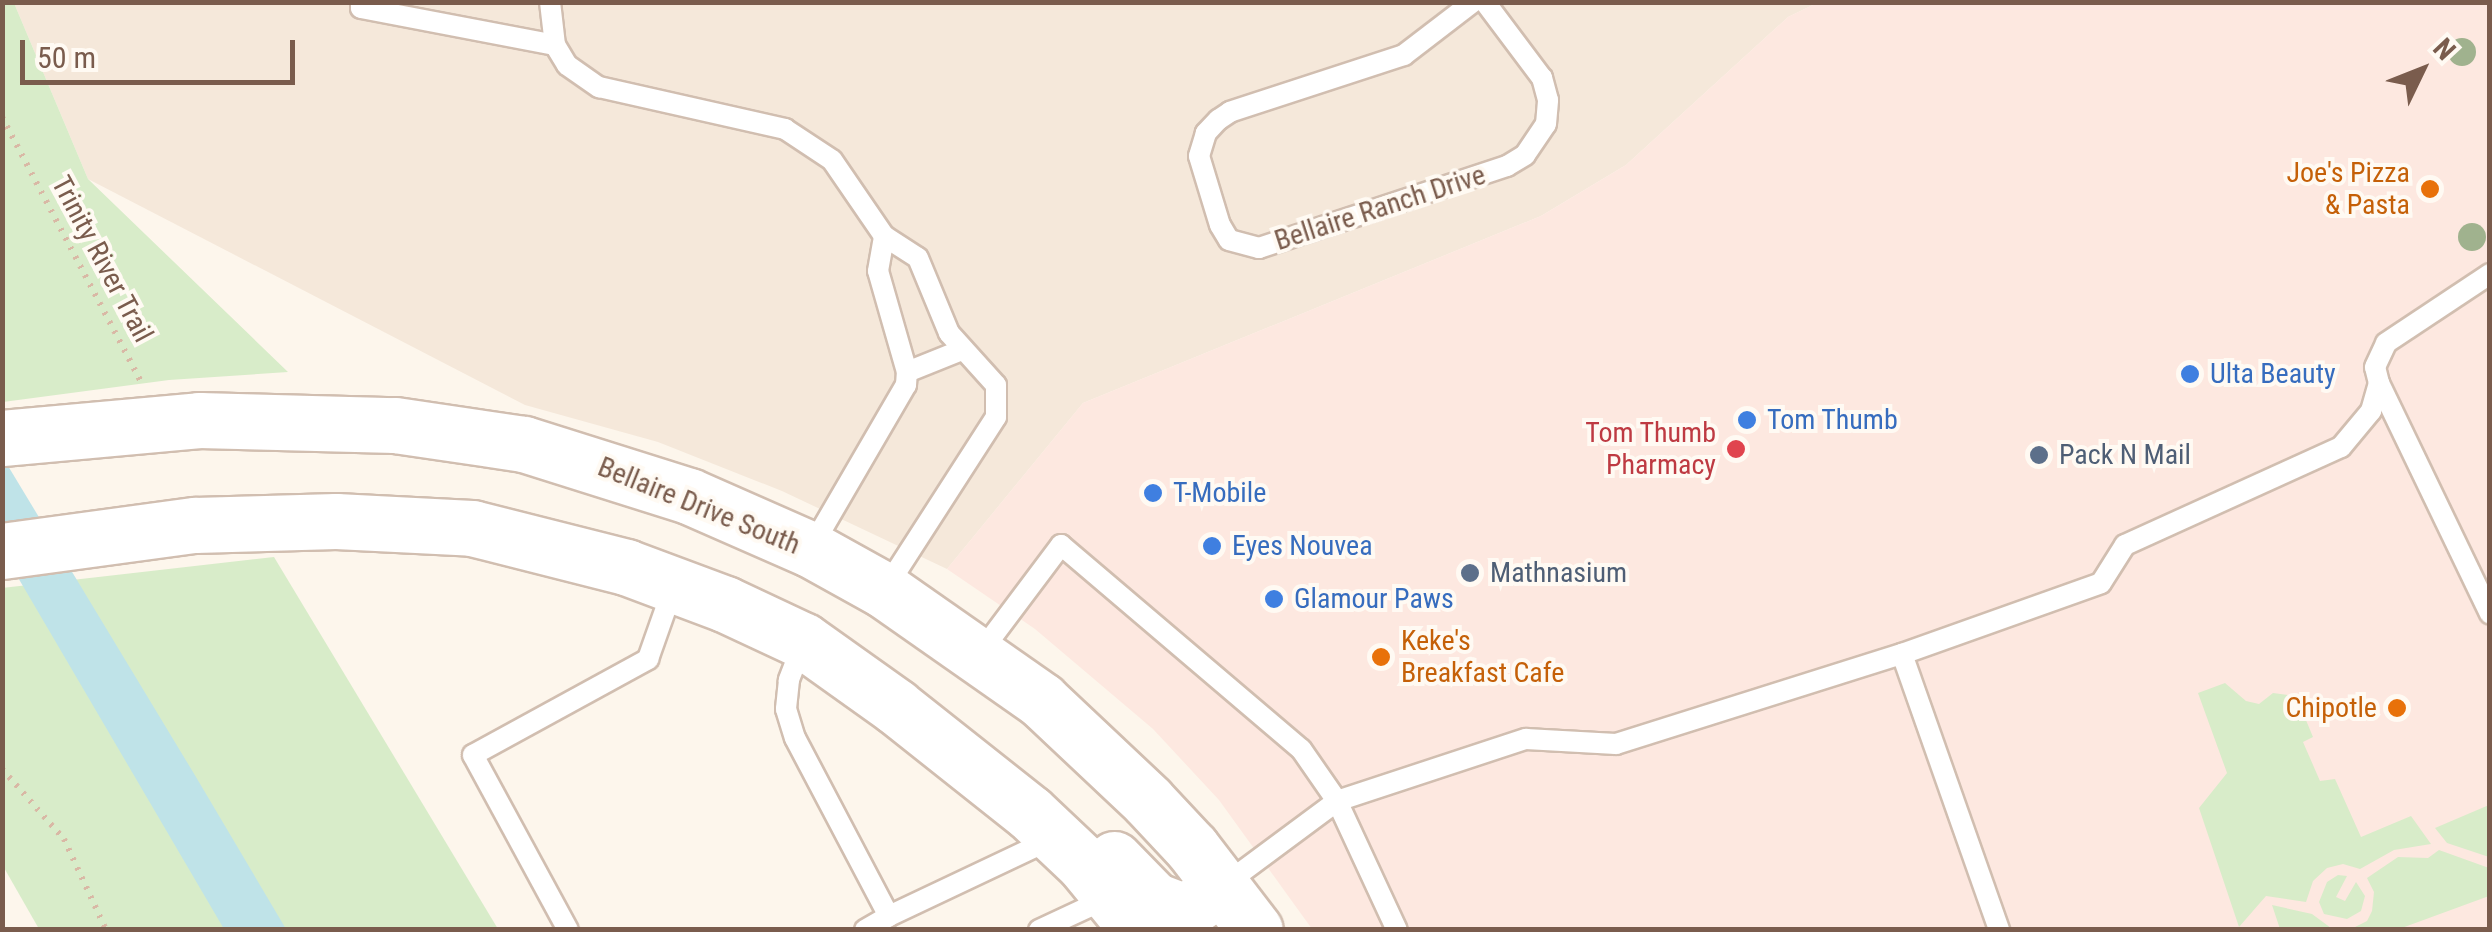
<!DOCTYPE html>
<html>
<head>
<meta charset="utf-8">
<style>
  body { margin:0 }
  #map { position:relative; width:2492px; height:932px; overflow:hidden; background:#fdf6ec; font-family:"Roboto Condensed",sans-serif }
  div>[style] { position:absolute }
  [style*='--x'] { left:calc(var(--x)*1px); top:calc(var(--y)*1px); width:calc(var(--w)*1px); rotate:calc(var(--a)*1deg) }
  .residential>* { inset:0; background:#f5e8da }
  .commercial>* { inset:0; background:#fde8e0 }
  .green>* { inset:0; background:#d8ecc9 }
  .water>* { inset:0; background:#bfe3e8 }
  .path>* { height:6px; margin-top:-3px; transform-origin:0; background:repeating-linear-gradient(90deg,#d9b8a5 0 2.5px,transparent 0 10.5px) }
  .roads { filter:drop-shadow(2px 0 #d1beb0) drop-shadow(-2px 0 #d1beb0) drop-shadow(0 2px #d1beb0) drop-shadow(0 -2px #d1beb0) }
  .service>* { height:20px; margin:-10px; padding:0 10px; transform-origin:10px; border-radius:10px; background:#fff }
  .secondary>* { height:55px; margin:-27.5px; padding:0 27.5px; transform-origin:27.5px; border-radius:27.5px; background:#fff }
  .trees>* { width:28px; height:28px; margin:-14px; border-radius:50%; background:#a0b28e }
  .dots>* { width:28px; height:28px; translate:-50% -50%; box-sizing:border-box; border:5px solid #fffaf3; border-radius:50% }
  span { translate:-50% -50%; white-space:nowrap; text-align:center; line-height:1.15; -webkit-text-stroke:8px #fffaf3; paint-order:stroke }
  .food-label { font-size:28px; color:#c56008 }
  .right { translate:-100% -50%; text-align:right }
  .left { translate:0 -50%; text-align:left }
  .street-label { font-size:28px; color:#7a5c4d }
  .shop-label { font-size:28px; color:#366cbe }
  .health-label { font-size:28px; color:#be3a42 }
  .service-label { font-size:28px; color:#4e5e75 }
  .frame { position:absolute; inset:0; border:5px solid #7a5c4d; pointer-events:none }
  .north { position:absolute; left:2372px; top:20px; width:100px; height:100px; -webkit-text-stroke:8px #fffaf3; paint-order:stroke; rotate:47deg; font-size:28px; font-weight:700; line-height:40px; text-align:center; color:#7a5c4d }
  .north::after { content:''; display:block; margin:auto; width:35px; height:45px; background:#7a5c4d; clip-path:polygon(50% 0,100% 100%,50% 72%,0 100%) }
  .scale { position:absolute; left:20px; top:40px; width:275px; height:45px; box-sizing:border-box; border:5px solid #7a5c4d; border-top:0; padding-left:12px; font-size:30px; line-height:35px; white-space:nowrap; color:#7a5c4d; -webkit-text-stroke:8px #fffaf3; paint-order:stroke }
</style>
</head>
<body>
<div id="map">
  <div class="residential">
    <div style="clip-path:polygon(14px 3px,1817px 3px,1788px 17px,1626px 165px,1541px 216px,1083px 403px,947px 569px,782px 491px,658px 442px,525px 405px,88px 179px)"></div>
  </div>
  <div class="commercial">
    <div style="clip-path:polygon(1817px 3px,2489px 3px,2489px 929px,1312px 929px,1219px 800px,1153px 729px,1035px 629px,947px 569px,1083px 403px,1541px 216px,1626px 165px,1788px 17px)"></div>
  </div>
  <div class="green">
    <div style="clip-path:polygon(2px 3px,14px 3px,88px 179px,288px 372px,169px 380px,3px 402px)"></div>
    <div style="clip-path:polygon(274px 557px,498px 929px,39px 929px,3px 866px,2px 588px)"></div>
    <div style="clip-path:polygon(2225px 683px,2246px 701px,2259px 704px,2273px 693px,2296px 696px,2313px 737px,2303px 742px,2320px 781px,2335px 779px,2361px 837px,2411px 816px,2431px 844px,2394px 850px,2360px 869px,2343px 864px,2327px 868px,2313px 881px,2306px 902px,2266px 896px,2239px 927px,2199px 808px,2227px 773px,2198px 693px)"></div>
    <div style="clip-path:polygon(2489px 805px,2489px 857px,2447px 843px,2435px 828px)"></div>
    <div style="clip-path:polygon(2439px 850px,2489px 868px,2489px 896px,2399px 929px,2280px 929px,2272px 905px,2312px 914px,2331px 928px,2353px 928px,2367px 921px,2372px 911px,2374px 892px,2367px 878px,2398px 857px,2428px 858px)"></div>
    <div style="clip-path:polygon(2338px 875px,2347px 876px,2336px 897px,2345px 901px,2356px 882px,2365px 896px,2361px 911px,2347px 919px,2324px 914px,2319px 902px,2327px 882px)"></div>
  </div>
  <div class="water">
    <div style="clip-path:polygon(2px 456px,196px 777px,286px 929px,224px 929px,3px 552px)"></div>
  </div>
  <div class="path">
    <div style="--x:2;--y:117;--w:299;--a:62.3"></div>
    <div style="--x:2;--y:769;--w:94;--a:48.5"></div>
    <div style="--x:64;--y:839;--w:100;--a:65.2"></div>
  </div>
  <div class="roads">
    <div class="service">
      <div style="--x:361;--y:2;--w:6;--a:90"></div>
      <div style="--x:361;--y:8;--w:197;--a:10.8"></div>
      <div style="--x:550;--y:2;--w:43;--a:83.4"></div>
      <div style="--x:555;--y:45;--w:23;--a:59"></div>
      <div style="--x:567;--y:65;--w:39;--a:35"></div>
      <div style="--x:599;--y:87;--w:191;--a:12.7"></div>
      <div style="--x:785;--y:129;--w:56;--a:33.4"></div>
      <div style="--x:832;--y:160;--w:92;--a:55.6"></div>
      <div style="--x:884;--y:236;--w:40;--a:32.9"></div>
      <div style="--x:918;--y:258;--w:81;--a:67.5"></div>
      <div style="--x:949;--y:333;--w:70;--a:47.9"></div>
      <div style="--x:996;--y:385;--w:32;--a:90"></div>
      <div style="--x:996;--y:417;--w:205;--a:122.8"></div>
      <div style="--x:1473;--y:2;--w:87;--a:142.5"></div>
      <div style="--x:1404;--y:55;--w:183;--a:161.9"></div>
      <div style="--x:1230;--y:112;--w:14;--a:146"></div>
      <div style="--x:1218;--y:120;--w:18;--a:133"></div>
      <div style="--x:1206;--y:133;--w:24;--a:107"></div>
      <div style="--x:1199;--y:156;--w:72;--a:73.1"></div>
      <div style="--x:1220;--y:225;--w:17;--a:59"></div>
      <div style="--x:1229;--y:240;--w:31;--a:15"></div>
      <div style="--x:1259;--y:248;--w:261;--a:-18.3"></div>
      <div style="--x:1507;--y:166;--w:21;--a:-31"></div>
      <div style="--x:1525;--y:155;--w:37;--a:-56"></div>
      <div style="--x:1546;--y:124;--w:24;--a:-85"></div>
      <div style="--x:1548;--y:100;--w:23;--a:-105"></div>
      <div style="--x:1542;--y:78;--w:95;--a:-126.9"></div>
      <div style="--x:907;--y:372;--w:59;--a:-21.8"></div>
      <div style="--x:2379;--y:383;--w:256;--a:64.3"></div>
      <div style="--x:811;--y:548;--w:189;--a:-59.8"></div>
      <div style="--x:906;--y:385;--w:13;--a:-86"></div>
      <div style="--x:907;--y:372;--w:105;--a:-106"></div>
      <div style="--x:878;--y:271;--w:36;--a:-80"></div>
      <div style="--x:803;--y:643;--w:40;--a:111"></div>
      <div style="--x:789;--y:680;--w:29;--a:96"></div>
      <div style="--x:786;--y:709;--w:30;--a:73"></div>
      <div style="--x:795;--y:738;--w:201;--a:62.2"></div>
      <div style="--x:889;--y:916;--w:180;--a:-25.3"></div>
      <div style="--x:980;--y:653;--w:135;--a:-53.1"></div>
      <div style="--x:1061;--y:545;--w:315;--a:40.4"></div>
      <div style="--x:1301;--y:749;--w:63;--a:55.3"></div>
      <div style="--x:1337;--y:801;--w:142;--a:65.1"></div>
      <div style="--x:1902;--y:654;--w:293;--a:70.6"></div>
      <div style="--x:1224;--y:885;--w:141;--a:-36.6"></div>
      <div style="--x:1337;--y:801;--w:199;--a:-18.2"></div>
      <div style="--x:1526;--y:739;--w:90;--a:3.2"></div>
      <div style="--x:1616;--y:744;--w:300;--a:-17.5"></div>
      <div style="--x:1902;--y:654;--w:211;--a:-19.6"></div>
      <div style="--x:2101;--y:583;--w:45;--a:-57.7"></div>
      <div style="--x:2125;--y:545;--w:237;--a:-24.4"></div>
      <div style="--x:2341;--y:447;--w:47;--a:-50.2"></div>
      <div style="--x:2371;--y:411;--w:29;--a:-74"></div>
      <div style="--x:2379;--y:383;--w:16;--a:-104"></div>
      <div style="--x:2375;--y:367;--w:26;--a:-65"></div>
      <div style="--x:2386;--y:343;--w:125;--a:-33.6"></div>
      <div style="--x:568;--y:930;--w:199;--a:-118.5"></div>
      <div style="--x:473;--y:755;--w:200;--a:-28.7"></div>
      <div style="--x:648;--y:659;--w:75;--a:-70.6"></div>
      <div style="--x:865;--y:930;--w:28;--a:-30"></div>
      <div style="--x:1039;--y:930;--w:78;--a:-24.9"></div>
    </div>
    <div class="secondary">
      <div style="--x:2;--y:438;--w:198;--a:-5.2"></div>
      <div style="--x:199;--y:420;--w:196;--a:1.5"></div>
      <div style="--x:395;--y:425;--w:130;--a:8.4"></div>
      <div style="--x:524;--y:444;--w:173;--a:17.5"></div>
      <div style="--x:689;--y:496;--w:132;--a:23.7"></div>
      <div style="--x:810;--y:549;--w:85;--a:29"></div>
      <div style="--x:884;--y:590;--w:192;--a:35"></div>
      <div style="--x:1041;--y:700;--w:147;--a:43.3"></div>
      <div style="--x:1148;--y:801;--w:64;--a:46.9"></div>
      <div style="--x:1192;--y:848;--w:103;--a:52.5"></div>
      <div style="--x:2;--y:551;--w:195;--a:-7.7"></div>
      <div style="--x:195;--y:525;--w:141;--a:-1.6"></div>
      <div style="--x:336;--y:521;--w:136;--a:2.9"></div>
      <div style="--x:472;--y:528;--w:159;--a:14.2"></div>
      <div style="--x:626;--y:567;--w:106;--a:20.5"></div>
      <div style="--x:725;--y:604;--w:87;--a:25.1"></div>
      <div style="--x:804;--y:641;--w:112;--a:35.5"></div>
      <div style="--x:895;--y:706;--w:172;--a:38.4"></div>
      <div style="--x:1030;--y:813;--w:74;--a:43.4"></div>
      <div style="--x:1084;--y:864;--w:85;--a:50.7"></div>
      <div style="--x:1114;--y:859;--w:57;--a:45.7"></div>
      <div style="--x:1154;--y:900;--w:25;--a:21"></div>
      <div style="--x:1177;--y:909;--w:12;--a:0"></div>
      <div style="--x:1189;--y:909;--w:41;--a:-34.1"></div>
    </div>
  </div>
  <div class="trees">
    <div style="left:2462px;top:52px"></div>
    <div style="left:2472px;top:237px"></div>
  </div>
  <div class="dots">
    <div style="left:2430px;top:189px;background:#e8710a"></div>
    <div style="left:2190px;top:374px;background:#3f7fe0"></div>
    <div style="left:1747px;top:420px;background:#3f7fe0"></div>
    <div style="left:1736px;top:449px;background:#e0444e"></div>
    <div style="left:2039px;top:455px;background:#5c6f8a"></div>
    <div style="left:1153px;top:493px;background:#3f7fe0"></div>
    <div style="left:1212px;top:546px;background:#3f7fe0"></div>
    <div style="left:1470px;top:573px;background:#5c6f8a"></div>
    <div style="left:1274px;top:599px;background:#3f7fe0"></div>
    <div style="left:1381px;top:657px;background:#e8710a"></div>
    <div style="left:2397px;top:708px;background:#e8710a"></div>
  </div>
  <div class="food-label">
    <span class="right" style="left:2410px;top:189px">Joe's Pizza<br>&amp; Pasta</span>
    <span class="left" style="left:1401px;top:657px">Keke's<br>Breakfast Cafe</span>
    <span class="right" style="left:2377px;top:708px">Chipotle</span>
  </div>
  <div class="street-label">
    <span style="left:1380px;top:208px;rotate:-18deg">Bellaire Ranch Drive</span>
    <span style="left:102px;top:259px;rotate:62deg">Trinity River Trail</span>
    <span style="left:699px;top:506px;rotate:22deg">Bellaire Drive South</span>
  </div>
  <div class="shop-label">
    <span class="left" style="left:2210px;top:374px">Ulta Beauty</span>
    <span class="left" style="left:1767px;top:420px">Tom Thumb</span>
    <span class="left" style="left:1173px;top:493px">T-Mobile</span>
    <span class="left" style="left:1232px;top:546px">Eyes Nouvea</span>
    <span class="left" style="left:1294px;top:599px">Glamour Paws</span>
  </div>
  <div class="health-label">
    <span class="right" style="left:1716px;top:449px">Tom Thumb<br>Pharmacy</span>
  </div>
  <div class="service-label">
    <span class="left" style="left:2059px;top:455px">Pack N Mail</span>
    <span class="left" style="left:1490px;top:573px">Mathnasium</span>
  </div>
  <div class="frame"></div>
  <div class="north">N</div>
  <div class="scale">50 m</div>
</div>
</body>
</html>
